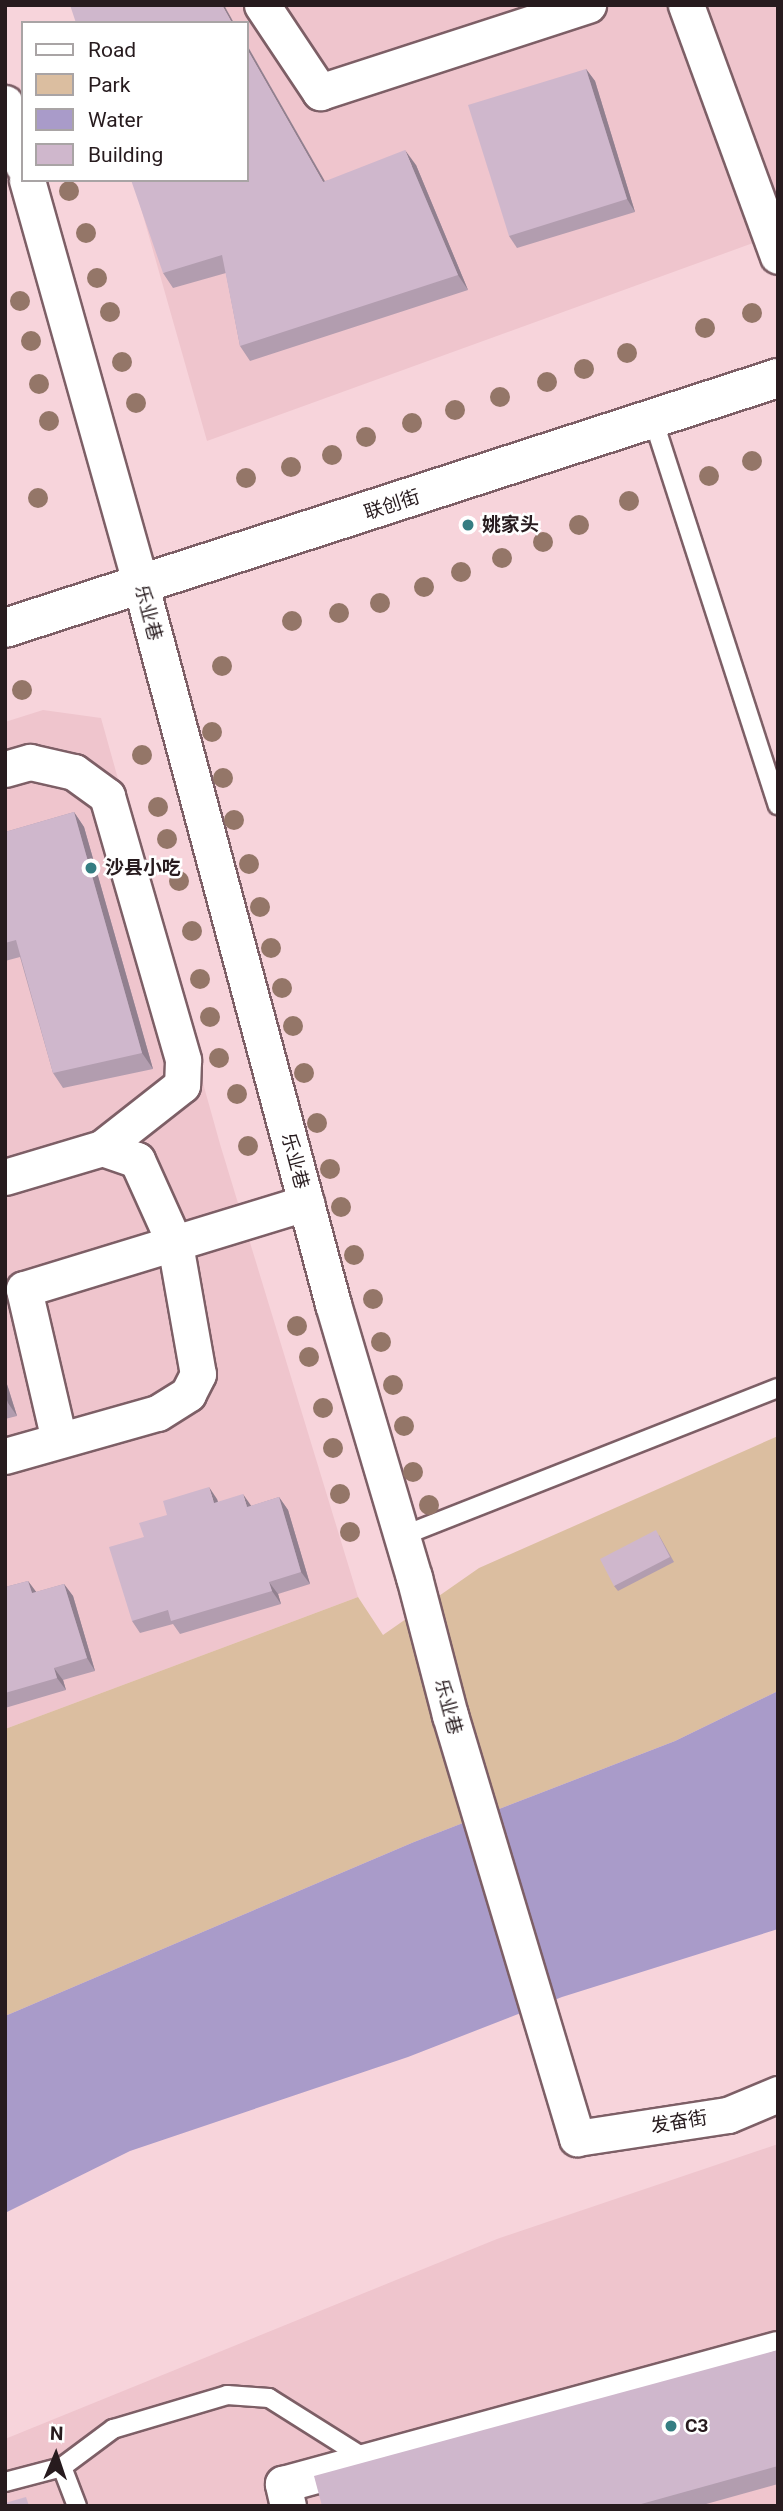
<!DOCTYPE html>
<html>
<head>
<meta charset="utf-8">
<style>
  body { margin:0 }
  #map { position:relative; width:783px; height:2511px; overflow:hidden; background:#f7d4db; font-family:Roboto,"Noto Sans SC",sans-serif }
  div>[style] { position:absolute }
  [style*='--x'] { left:calc(var(--x)*1px); top:calc(var(--y)*1px); width:calc(var(--w)*1px); rotate:calc(var(--a)*1deg) }
  .built>* { inset:0; background:#efc5cd }
  .green>* { inset:0; background:#dbbea0 }
  .water>* { inset:0; background:#a99bc9 }
  .roads { filter:drop-shadow(2px 0 #7d5f66) drop-shadow(-2px 0 #7d5f66) drop-shadow(0 2px #7d5f66) drop-shadow(0 -2px #7d5f66) }
  .lane>* { height:18px; margin:-9px; padding:0 9px; transform-origin:9px; border-radius:9px; background:#fff }
  .street>* { height:35px; margin:-17.5px; padding:0 17.5px; transform-origin:17.5px; border-radius:17.5px; background:#fff }
  .secondary>* { height:38px; margin:-19px; padding:0 19px; transform-origin:19px; border-radius:19px; background:#fff }
  .trees>* { width:20px; height:20px; margin:-10px; border-radius:50%; background:#947668 }
  .wall>* { inset:0; background:#b29daf }
  .shaded-wall>* { inset:0; background:#91808f }
  .building>* { inset:0; background:#cfb7cc }
  .dots>* { width:19px; height:19px; translate:-50% -50%; box-sizing:border-box; border:4px solid #fff; border-radius:50% }
  span { translate:-50% -50%; white-space:nowrap; text-align:center; line-height:1.15; -webkit-text-stroke:5px #fff; paint-order:stroke }
  .street-label { font-size:19px; color:#271b1e }
  .poi-label { font-size:19px; color:#271b1e; font-weight:700 }
  .left { translate:0 -50%; text-align:left }
  .frame { position:absolute; inset:0; border:7px solid #271b1e; pointer-events:none }
  .legend { position:absolute; left:21px; top:21px; width:228px; height:161px; box-sizing:border-box; background:#fff; border:2px solid #a9a4a5; margin:0; padding:9px 12px; list-style:none; font-size:21px; color:#271b1e }
  .legend li { display:flex; align-items:center; gap:14px; height:35px }
  .legend b { width:35px; border:2px solid #a9a4a5 }
  .north { position:absolute; left:21px; top:2420px; width:70px; height:70px; -webkit-text-stroke:5px #fff; paint-order:stroke; rotate:2deg; font-size:19px; font-weight:700; line-height:28px; text-align:center; color:#271b1e }
  .north::after { content:''; display:block; margin:auto; width:24px; height:32px; background:#271b1e; clip-path:polygon(50% 0,100% 100%,50% 72%,0 100%) }
</style>
</head>
<body>
<div id="map">
  <div class="built">
    <div style="clip-path:polygon(83px 5px,778px 5px,778px 234px,207px 441px,133px 180px,247px 180px,247px 23px,88px 23px)"></div>
    <div style="clip-path:polygon(43px 710px,101px 718px,220px 1144px,358px 1597px,5px 1729px,5px 722px)"></div>
    <div style="clip-path:polygon(778px 2144px,778px 2506px,5px 2506px,5px 2439px,497px 2239px)"></div>
  </div>
  <div class="green">
    <div style="clip-path:polygon(778px 1436px,778px 1691px,675px 1741px,414px 1842px,5px 2016px,5px 1729px,358px 1597px,383px 1635px,479px 1568px)"></div>
  </div>
  <div class="water">
    <div style="clip-path:polygon(778px 1691px,778px 1929px,562px 1997px,408px 2057px,130px 2151px,5px 2213px,5px 2016px,414px 1842px,675px 1741px)"></div>
  </div>
  <div class="roads">
    <div class="lane">
      <div style="--x:653;--y:419;--w:406;--a:72.1"></div>
      <div style="--x:402;--y:1536;--w:404;--a:-21.5"></div>
      <div style="--x:62;--y:2467;--w:42;--a:69"></div>
      <div style="--x:5;--y:2482;--w:59;--a:-14.7"></div>
      <div style="--x:62;--y:2467;--w:64;--a:-36.7"></div>
      <div style="--x:113;--y:2429;--w:119;--a:-16.6"></div>
      <div style="--x:227;--y:2395;--w:42;--a:4.1"></div>
      <div style="--x:269;--y:2398;--w:118;--a:32.2"></div>
    </div>
    <div class="street">
      <div style="--x:262;--y:5;--w:105;--a:56.3"></div>
      <div style="--x:320;--y:92;--w:282;--a:-18"></div>
      <div style="--x:686;--y:5;--w:267;--a:69.9"></div>
      <div style="--x:5;--y:103;--w:65;--a:73.8"></div>
      <div style="--x:27;--y:180;--w:422;--a:74.3"></div>
      <div style="--x:141;--y:586;--w:743;--a:75.03"></div>
      <div style="--x:333;--y:1304;--w:285;--a:73.5"></div>
      <div style="--x:414;--y:1577;--w:143;--a:75.4"></div>
      <div style="--x:450;--y:1715;--w:442;--a:73.3"></div>
      <div style="--x:577;--y:2138;--w:153;--a:-8.7"></div>
      <div style="--x:728;--y:2115;--w:54;--a:-22.8"></div>
      <div style="--x:5;--y:769;--w:26;--a:-16"></div>
      <div style="--x:30;--y:762;--w:45;--a:12.8"></div>
      <div style="--x:74;--y:772;--w:41;--a:36"></div>
      <div style="--x:107;--y:796;--w:275;--a:73.9"></div>
      <div style="--x:183;--y:1060;--w:25;--a:92"></div>
      <div style="--x:182;--y:1085;--w:102;--a:141.8"></div>
      <div style="--x:5;--y:1177;--w:101;--a:-16.6"></div>
      <div style="--x:102;--y:1148;--w:37;--a:19"></div>
      <div style="--x:137;--y:1160;--w:92;--a:65.7"></div>
      <div style="--x:175;--y:1244;--w:132;--a:80"></div>
      <div style="--x:198;--y:1374;--w:22;--a:117"></div>
      <div style="--x:188;--y:1394;--w:36;--a:148"></div>
      <div style="--x:157;--y:1413;--w:158;--a:164.2"></div>
      <div style="--x:59;--y:1440;--w:155;--a:-103.1"></div>
      <div style="--x:24;--y:1289;--w:295;--a:-17"></div>
      <div style="--x:288;--y:2506;--w:23;--a:-103"></div>
      <div style="--x:283;--y:2484;--w:513;--a:-15.26"></div>
    </div>
    <div class="secondary">
      <div style="--x:5;--y:628;--w:812;--a:-17.92"></div>
    </div>
  </div>
  <div class="trees">
    <div style="left:69px;top:191px"></div>
    <div style="left:86px;top:233px"></div>
    <div style="left:97px;top:278px"></div>
    <div style="left:20px;top:301px"></div>
    <div style="left:110px;top:312px"></div>
    <div style="left:752px;top:313px"></div>
    <div style="left:705px;top:328px"></div>
    <div style="left:31px;top:341px"></div>
    <div style="left:627px;top:353px"></div>
    <div style="left:122px;top:362px"></div>
    <div style="left:584px;top:369px"></div>
    <div style="left:547px;top:382px"></div>
    <div style="left:39px;top:384px"></div>
    <div style="left:500px;top:397px"></div>
    <div style="left:136px;top:403px"></div>
    <div style="left:455px;top:410px"></div>
    <div style="left:49px;top:421px"></div>
    <div style="left:412px;top:423px"></div>
    <div style="left:366px;top:437px"></div>
    <div style="left:332px;top:455px"></div>
    <div style="left:752px;top:461px"></div>
    <div style="left:291px;top:467px"></div>
    <div style="left:709px;top:476px"></div>
    <div style="left:246px;top:478px"></div>
    <div style="left:38px;top:498px"></div>
    <div style="left:629px;top:501px"></div>
    <div style="left:579px;top:525px"></div>
    <div style="left:543px;top:542px"></div>
    <div style="left:502px;top:558px"></div>
    <div style="left:461px;top:572px"></div>
    <div style="left:424px;top:587px"></div>
    <div style="left:380px;top:603px"></div>
    <div style="left:339px;top:613px"></div>
    <div style="left:292px;top:621px"></div>
    <div style="left:222px;top:666px"></div>
    <div style="left:22px;top:690px"></div>
    <div style="left:212px;top:732px"></div>
    <div style="left:142px;top:755px"></div>
    <div style="left:223px;top:778px"></div>
    <div style="left:158px;top:807px"></div>
    <div style="left:234px;top:820px"></div>
    <div style="left:167px;top:839px"></div>
    <div style="left:249px;top:864px"></div>
    <div style="left:179px;top:881px"></div>
    <div style="left:260px;top:907px"></div>
    <div style="left:192px;top:931px"></div>
    <div style="left:271px;top:948px"></div>
    <div style="left:200px;top:979px"></div>
    <div style="left:282px;top:988px"></div>
    <div style="left:210px;top:1017px"></div>
    <div style="left:293px;top:1026px"></div>
    <div style="left:219px;top:1058px"></div>
    <div style="left:304px;top:1073px"></div>
    <div style="left:237px;top:1094px"></div>
    <div style="left:317px;top:1123px"></div>
    <div style="left:248px;top:1146px"></div>
    <div style="left:330px;top:1169px"></div>
    <div style="left:341px;top:1207px"></div>
    <div style="left:354px;top:1255px"></div>
    <div style="left:373px;top:1299px"></div>
    <div style="left:297px;top:1326px"></div>
    <div style="left:381px;top:1342px"></div>
    <div style="left:309px;top:1357px"></div>
    <div style="left:393px;top:1385px"></div>
    <div style="left:323px;top:1408px"></div>
    <div style="left:404px;top:1426px"></div>
    <div style="left:333px;top:1448px"></div>
    <div style="left:413px;top:1472px"></div>
    <div style="left:340px;top:1494px"></div>
    <div style="left:429px;top:1505px"></div>
    <div style="left:350px;top:1532px"></div>
  </div>
  <div class="wall">
    <div style="clip-path:polygon(586px 69px,595px 81px,635px 212px,517px 248px,509px 236px)"></div>
    <div style="clip-path:polygon(416px 165px,468px 290px,250px 361px,240px 346px,226px 273px,173px 288px,163px 273px,325px 181px)"></div>
    <div style="clip-path:polygon(74px 812px,84px 827px,153px 1069px,63px 1088px,53px 1073px,20px 957px,5px 961px,5px 832px)"></div>
    <div style="clip-path:polygon(5px 1378px,17px 1416px,5px 1419px)"></div>
    <div style="clip-path:polygon(279px 1497px,288px 1510px,310px 1584px,278px 1594px,281px 1604px,180px 1634px,173px 1624px,140px 1633px,132px 1621px,144px 1537px,217px 1499px,218px 1502px,251px 1506px)"></div>
    <div style="clip-path:polygon(659px 1535px,674px 1562px,618px 1591px,614px 1586px)"></div>
    <div style="clip-path:polygon(28px 1581px,36px 1592px,64px 1584px,73px 1596px,95px 1671px,63px 1680px,66px 1690px,5px 1708px,5px 1587px)"></div>
    <div style="clip-path:polygon(778px 2350px,778px 2484px,699px 2506px,322px 2506px)"></div>
  </div>
  <div class="shaded-wall">
    <div style="clip-path:polygon(222px 5px,224px 5px,234px 23px,232px 23px)"></div>
    <div style="clip-path:polygon(247px 45px,334px 197px,323px 182px,247px 49px)"></div>
    <div style="clip-path:polygon(586px 69px,595px 81px,635px 212px,627px 199px)"></div>
    <div style="clip-path:polygon(405px 150px,416px 165px,468px 290px,458px 275px)"></div>
    <div style="clip-path:polygon(74px 812px,84px 827px,153px 1069px,142px 1053px)"></div>
    <div style="clip-path:polygon(5px 1378px,17px 1416px,8px 1403px,5px 1394px)"></div>
    <div style="clip-path:polygon(209px 1487px,217px 1499px,222px 1516px,214px 1503px)"></div>
    <div style="clip-path:polygon(243px 1494px,252px 1507px,247px 1507px)"></div>
    <div style="clip-path:polygon(279px 1497px,288px 1510px,310px 1584px,301px 1572px)"></div>
    <div style="clip-path:polygon(28px 1581px,37px 1593px,32px 1593px)"></div>
    <div style="clip-path:polygon(269px 1582px,278px 1594px,281px 1604px,272px 1591px)"></div>
    <div style="clip-path:polygon(64px 1584px,73px 1596px,95px 1671px,87px 1658px)"></div>
    <div style="clip-path:polygon(54px 1668px,63px 1680px,66px 1690px,57px 1678px)"></div>
  </div>
  <div class="building">
    <div style="clip-path:polygon(70px 5px,222px 5px,232px 23px,76px 23px)"></div>
    <div style="clip-path:polygon(247px 49px,323px 182px,405px 150px,458px 275px,240px 346px,222px 255px,163px 273px,131px 180px,247px 180px)"></div>
    <div style="clip-path:polygon(586px 69px,627px 199px,509px 236px,468px 105px)"></div>
    <div style="clip-path:polygon(74px 812px,142px 1053px,53px 1073px,16px 940px,5px 943px,5px 832px)"></div>
    <div style="clip-path:polygon(209px 1487px,214px 1503px,243px 1494px,247px 1507px,279px 1497px,301px 1572px,269px 1582px,272px 1591px,171px 1621px,168px 1610px,132px 1621px,109px 1547px,144px 1537px,139px 1523px,167px 1515px,163px 1501px)"></div>
    <div style="clip-path:polygon(656px 1530px,670px 1557px,614px 1586px,600px 1559px)"></div>
    <div style="clip-path:polygon(28px 1581px,32px 1593px,64px 1584px,87px 1658px,54px 1668px,57px 1678px,5px 1693px,5px 1587px)"></div>
    <div style="clip-path:polygon(778px 2350px,778px 2466px,634px 2506px,322px 2506px,314px 2476px)"></div>
    <div style="clip-path:polygon(26px 2497px,29px 2506px,5px 2506px,5px 2503px)"></div>
  </div>
  <div class="dots">
    <div style="left:468px;top:525px;background:#357d82"></div>
    <div style="left:91px;top:868px;background:#357d82"></div>
    <div style="left:671px;top:2426px;background:#357d82"></div>
  </div>
  <div class="street-label">
    <span style="left:392px;top:505px;rotate:-18deg">联创街</span>
    <span style="left:148px;top:613px;rotate:75deg">乐业巷</span>
    <span style="left:295px;top:1161px;rotate:75deg">乐业巷</span>
    <span style="left:448px;top:1707px;rotate:75deg">乐业巷</span>
    <span style="left:679px;top:2122px;rotate:-9deg">发奋街</span>
  </div>
  <div class="poi-label">
    <span class="left" style="left:482px;top:525px">姚家头</span>
    <span class="left" style="left:105px;top:868px">沙县小吃</span>
    <span class="left" style="left:685px;top:2426px">C3</span>
  </div>
  <div class="frame"></div>
  <ul class="legend">
  <li><b style="height:9px;background:#fff"></b>Road</li>
  <li><b style="height:19px;background:#dbbea0"></b>Park</li>
  <li><b style="height:19px;background:#a99bc9"></b>Water</li>
  <li><b style="height:19px;background:#cfb7cc"></b>Building</li>
  </ul>
  <div class="north">N</div>
</div>
</body>
</html>
